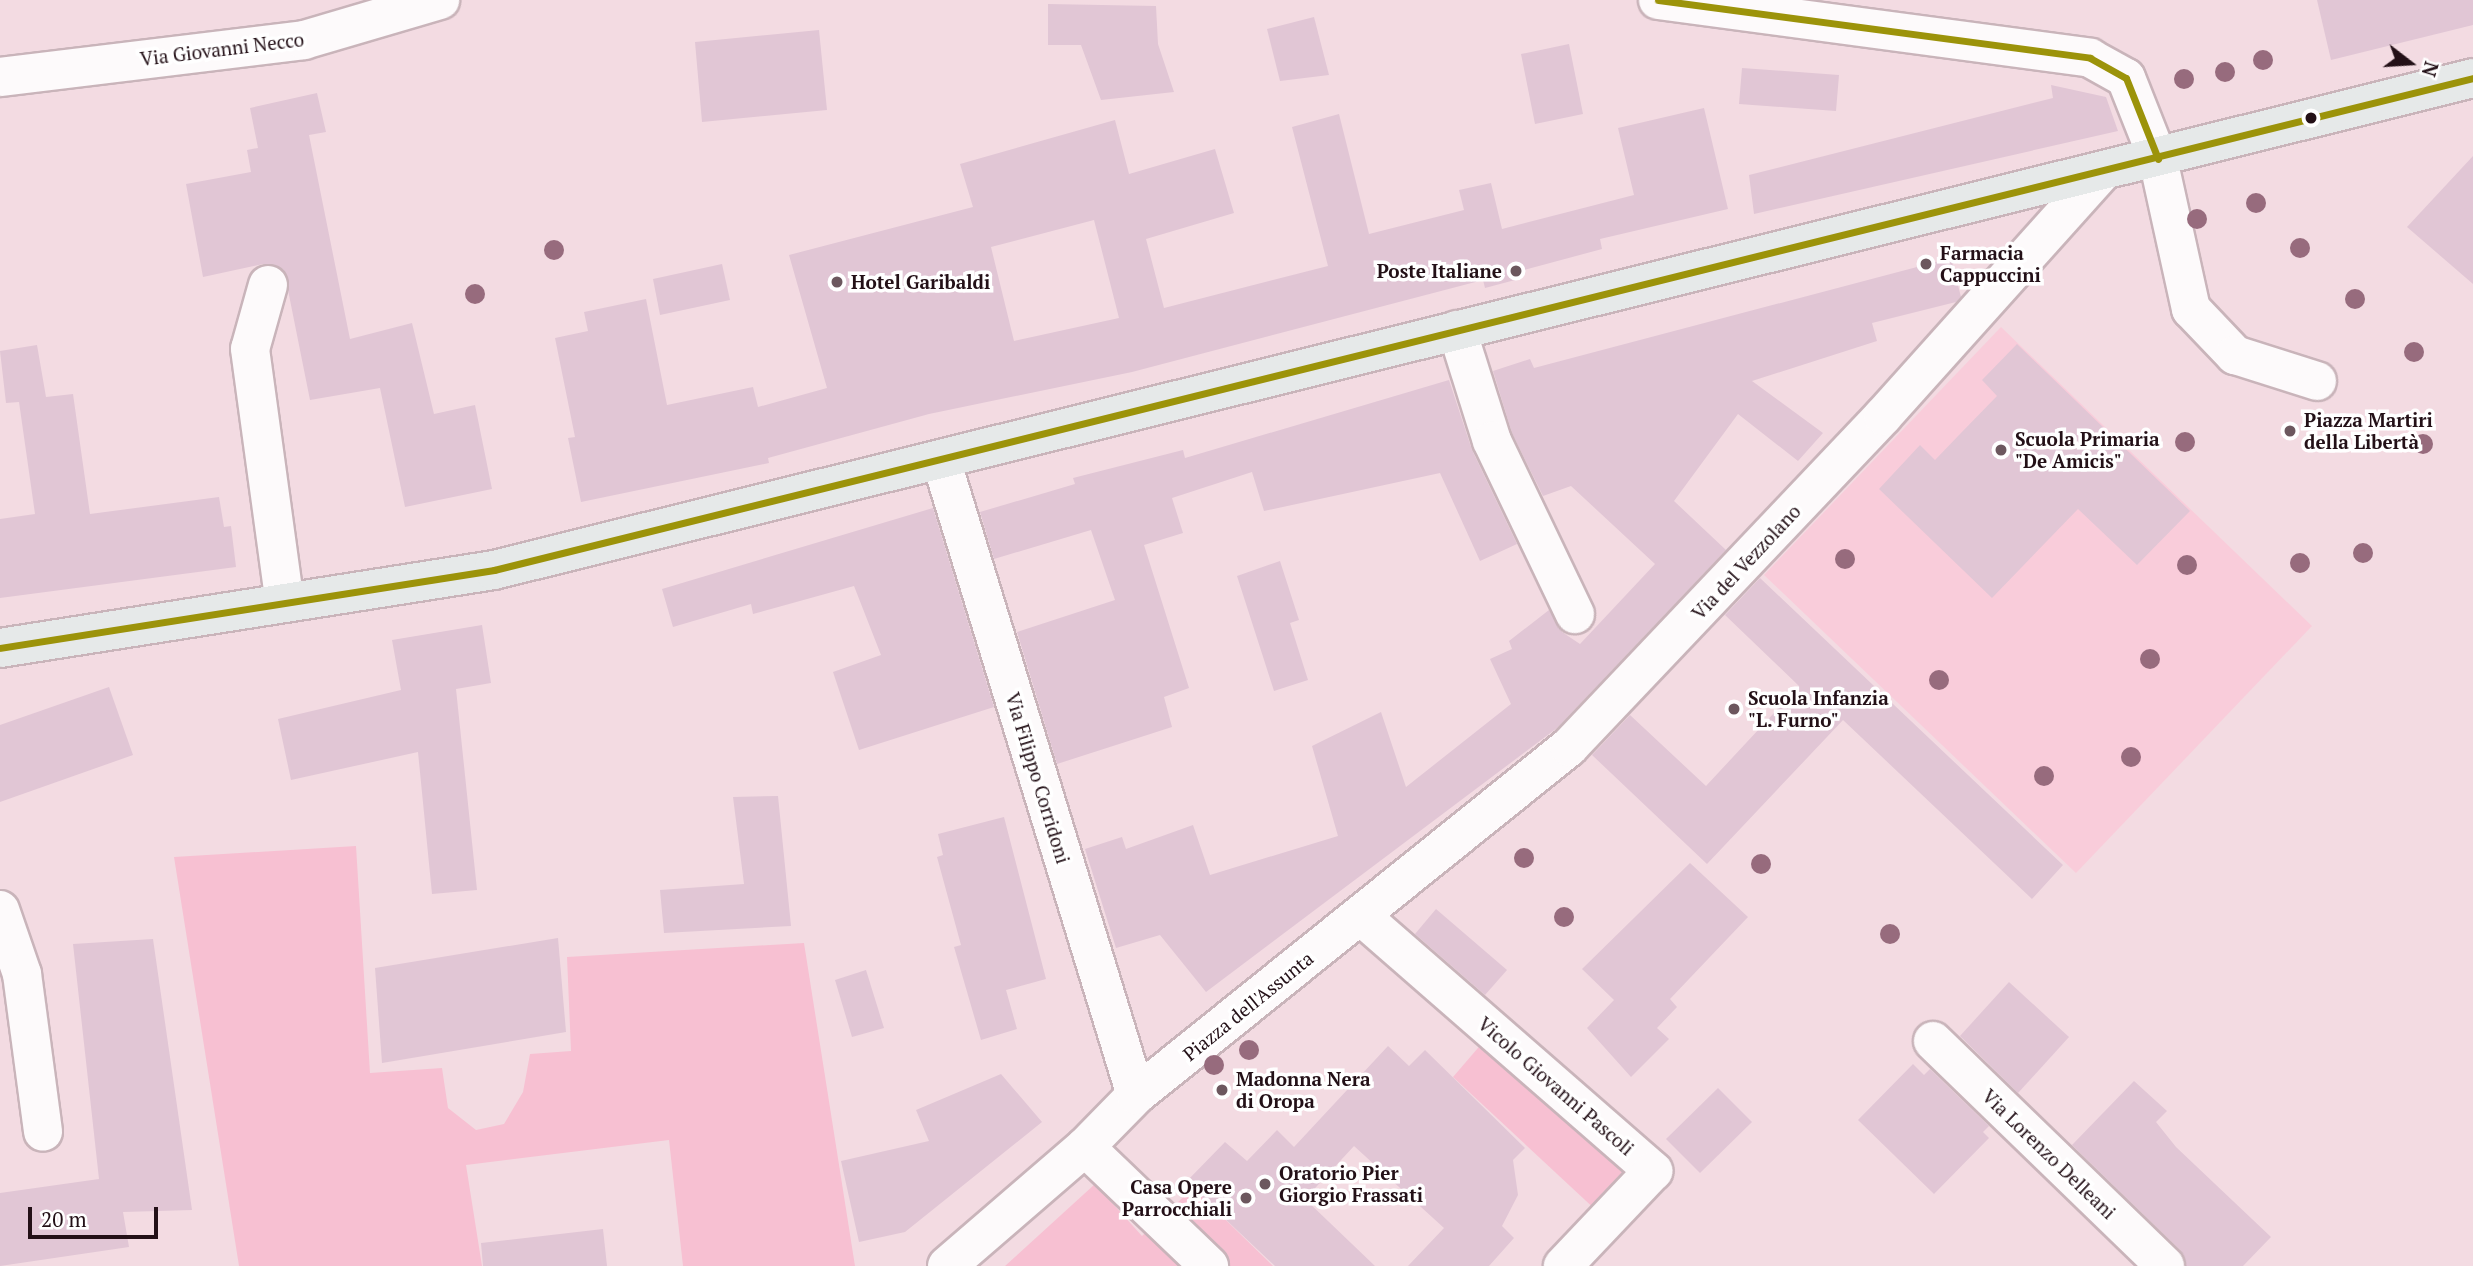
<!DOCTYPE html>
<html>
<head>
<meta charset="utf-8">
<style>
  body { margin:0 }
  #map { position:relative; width:2473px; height:1266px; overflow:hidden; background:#f3dbe2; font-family:"PT Serif",serif }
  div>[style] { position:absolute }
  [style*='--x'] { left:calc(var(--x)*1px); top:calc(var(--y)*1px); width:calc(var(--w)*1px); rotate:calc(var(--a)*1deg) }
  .built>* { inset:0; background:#f9ccda }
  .green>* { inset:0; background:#f7c0d2 }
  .building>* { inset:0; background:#e1c6d5 }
  .roads { filter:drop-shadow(2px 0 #c9b4ba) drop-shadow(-2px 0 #c9b4ba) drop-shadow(0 2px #c9b4ba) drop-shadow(0 -2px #c9b4ba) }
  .minor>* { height:38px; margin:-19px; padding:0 19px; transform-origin:19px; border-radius:19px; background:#fdfafb }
  .major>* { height:38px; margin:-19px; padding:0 19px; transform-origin:19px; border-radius:19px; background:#e6e9e9 }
  .bus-1>* { height:7px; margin:-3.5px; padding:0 3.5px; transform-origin:3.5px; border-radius:3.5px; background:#9c930a }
  .trees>* { width:20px; height:20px; margin:-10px; border-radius:50%; background:#976b7d }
  .dots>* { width:19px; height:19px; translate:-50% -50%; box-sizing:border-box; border:4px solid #fff; border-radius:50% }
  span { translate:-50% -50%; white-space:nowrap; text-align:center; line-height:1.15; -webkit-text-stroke:7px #fff; paint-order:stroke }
  .street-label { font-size:19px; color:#231017 }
  .poi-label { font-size:19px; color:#231017; font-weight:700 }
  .left { translate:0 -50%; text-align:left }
  .right { translate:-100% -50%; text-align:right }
  .north { position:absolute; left:2375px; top:28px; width:70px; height:70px; -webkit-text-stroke:5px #fff; paint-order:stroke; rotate:107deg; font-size:19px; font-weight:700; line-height:28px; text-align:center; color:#231017 }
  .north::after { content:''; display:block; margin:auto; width:24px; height:32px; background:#231017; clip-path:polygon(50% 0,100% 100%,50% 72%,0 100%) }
  .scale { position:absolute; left:28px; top:1207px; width:130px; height:32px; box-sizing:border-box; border:4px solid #231017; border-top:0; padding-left:9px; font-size:21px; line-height:24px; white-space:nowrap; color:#231017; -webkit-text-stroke:5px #fff; paint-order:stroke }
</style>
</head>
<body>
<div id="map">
  <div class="built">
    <div style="clip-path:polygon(2001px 327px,2312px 626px,2076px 873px,1764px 575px)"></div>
  </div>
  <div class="green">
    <div style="clip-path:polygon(356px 846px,370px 1073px,442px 1068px,448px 1108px,476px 1130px,504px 1124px,523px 1092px,530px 1054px,571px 1051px,567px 957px,804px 943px,855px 1266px,683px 1266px,669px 1140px,466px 1165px,482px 1266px,239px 1266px,174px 857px)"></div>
    <div style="clip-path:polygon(1490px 1034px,1636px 1175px,1599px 1213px,1453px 1077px)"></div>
    <div style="clip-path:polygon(1095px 1184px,1142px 1236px,1193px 1188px,1273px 1266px,1005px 1266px)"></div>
  </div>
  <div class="building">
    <div style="clip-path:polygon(2317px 0,2473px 0,2473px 25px,2331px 60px)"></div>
    <div style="clip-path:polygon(1048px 4px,1156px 6px,1158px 44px,1174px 92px,1101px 100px,1081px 45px,1048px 45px)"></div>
    <div style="clip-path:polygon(1314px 17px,1329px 75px,1280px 81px,1267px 29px)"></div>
    <div style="clip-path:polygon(819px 30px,827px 110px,702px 122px,695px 42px)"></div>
    <div style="clip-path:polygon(1569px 44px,1583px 114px,1535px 124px,1521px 54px)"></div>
    <div style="clip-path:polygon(1742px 68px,1839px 75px,1836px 111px,1739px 104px)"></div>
    <div style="clip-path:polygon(2051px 85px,2106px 97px,2118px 131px,1754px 214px,1749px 175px,2053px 98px)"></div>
    <div style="clip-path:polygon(317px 93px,326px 132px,309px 135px,350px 339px,412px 323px,434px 414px,475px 405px,492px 489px,405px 507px,380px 388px,310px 400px,284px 270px,263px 264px,203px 277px,186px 184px,251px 172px,247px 150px,258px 148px,250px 108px)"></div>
    <div style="clip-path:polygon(evenodd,1704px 108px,1728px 209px,1600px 239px,1602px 249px,1513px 273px,1515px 280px,1485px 288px,1483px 280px,1132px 372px,929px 414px,768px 458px,769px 463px,581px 502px,568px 438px,575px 437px,555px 338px,588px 331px,584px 312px,646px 299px,667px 405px,753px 387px,758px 407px,827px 388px,789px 255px,973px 207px,960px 164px,1115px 120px,1129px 174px,1215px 149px,1234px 213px,1146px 239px,1164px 308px,1328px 266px,1292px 127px,1339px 114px,1369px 234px,1464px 210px,1459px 190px,1491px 183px,1502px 229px,1634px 195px,1618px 128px,1704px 108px,1094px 220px,1119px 318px,1014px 341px,991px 247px,1094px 220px)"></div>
    <div style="clip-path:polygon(2473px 156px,2473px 284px,2407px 227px)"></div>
    <div style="clip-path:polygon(1951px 258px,1961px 297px,1956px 302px,1872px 323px,1877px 341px,1752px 381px,1823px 433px,1798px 461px,1738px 414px,1674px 501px,1726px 550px,1557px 728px,1206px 992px,1160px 935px,1116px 948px,1085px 849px,1122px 837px,1126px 849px,1193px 825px,1210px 875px,1338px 836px,1312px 746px,1381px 712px,1406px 787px,1511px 704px,1490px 659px,1512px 649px,1509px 641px,1549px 610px,1562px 632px,1580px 644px,1655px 564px,1571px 486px,1543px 496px,1512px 433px,1493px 371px,1530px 359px,1534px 368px)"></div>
    <div style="clip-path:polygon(722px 264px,730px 300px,660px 315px,653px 279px)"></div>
    <div style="clip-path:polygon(2017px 344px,2190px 511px,2137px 565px,2078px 509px,1992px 598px,1879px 489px,1920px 445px,1935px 460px,1960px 434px,1997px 396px,1982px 380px)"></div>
    <div style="clip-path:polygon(37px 345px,46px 397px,73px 394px,90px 514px,219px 497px,224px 527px,231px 526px,236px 567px,0 598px,0 519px,35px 514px,19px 402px,6px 403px,0 351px)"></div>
    <div style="clip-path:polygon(1449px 380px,1472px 450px,1517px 544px,1480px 561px,1440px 473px,1264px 511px,1252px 472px,1172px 498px,1183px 533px,1144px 545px,1189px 688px,1164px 697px,1172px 727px,1057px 764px,1017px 632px,1115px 600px,1091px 530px,994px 559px,980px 512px,1075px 484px,1073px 478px,1183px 450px,1185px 458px)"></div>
    <div style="clip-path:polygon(933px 508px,994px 707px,859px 750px,833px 672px,881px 655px,854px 586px,753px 614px,751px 604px,673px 627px,662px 589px)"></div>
    <div style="clip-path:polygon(1280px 561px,1299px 620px,1290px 623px,1308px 680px,1274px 691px,1237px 576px)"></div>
    <div style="clip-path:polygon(1760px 578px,2063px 865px,2032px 899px,1843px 720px,1707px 864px,1592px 755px,1630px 715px,1706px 786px,1799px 686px,1725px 615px)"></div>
    <div style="clip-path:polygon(482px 625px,491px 683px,456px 689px,477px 890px,432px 894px,418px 752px,291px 780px,278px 719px,401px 690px,392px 640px)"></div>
    <div style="clip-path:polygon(109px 687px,133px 755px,0 802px,0 725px)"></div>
    <div style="clip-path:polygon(778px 796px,791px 926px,664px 933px,660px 890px,744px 884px,733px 797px)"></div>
    <div style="clip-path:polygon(1004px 817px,1046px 979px,1006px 990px,1017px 1029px,981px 1040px,954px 947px,961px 945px,937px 857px,943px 855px,938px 834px)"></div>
    <div style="clip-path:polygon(1690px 863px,1748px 917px,1670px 999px,1677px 1007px,1657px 1028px,1669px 1039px,1631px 1077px,1587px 1028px,1614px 1000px,1582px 969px)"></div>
    <div style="clip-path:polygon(1436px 909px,1507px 970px,1485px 995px,1415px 934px)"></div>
    <div style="clip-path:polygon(558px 938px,566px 1032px,382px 1063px,375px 968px)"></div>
    <div style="clip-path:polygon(153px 939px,192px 1210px,123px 1212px,129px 1247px,0 1266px,0 1193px,99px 1179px,73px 944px)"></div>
    <div style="clip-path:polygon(866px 970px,884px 1028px,852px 1037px,835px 980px)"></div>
    <div style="clip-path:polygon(2009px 982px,2069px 1037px,2018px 1093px,1960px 1036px)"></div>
    <div style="clip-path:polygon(1388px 1046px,1409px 1066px,1425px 1050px,1525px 1148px,1513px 1160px,1518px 1195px,1502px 1226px,1514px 1238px,1489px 1266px,1408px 1266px,1444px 1228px,1354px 1146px,1305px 1199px,1375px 1266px,1275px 1266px,1186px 1182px,1225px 1142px,1247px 1161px,1277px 1130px,1294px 1147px)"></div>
    <div style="clip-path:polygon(1913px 1064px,1924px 1075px,1930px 1069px,1989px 1126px,1983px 1132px,1989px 1138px,1934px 1194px,1858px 1120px)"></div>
    <div style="clip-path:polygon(1001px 1074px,1042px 1122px,905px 1232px,859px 1242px,841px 1161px,929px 1141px,916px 1110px)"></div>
    <div style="clip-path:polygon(2134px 1081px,2167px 1111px,2156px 1122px,2176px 1147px,2271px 1237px,2243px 1266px,2186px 1266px,2180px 1250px,2072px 1145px)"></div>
    <div style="clip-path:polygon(1718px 1088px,1752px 1122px,1700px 1173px,1666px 1139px)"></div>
    <div style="clip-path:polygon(603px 1229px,607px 1266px,483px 1266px,481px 1243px)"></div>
  </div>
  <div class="roads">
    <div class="minor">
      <div style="--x:1658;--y:0;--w:436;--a:7.6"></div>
      <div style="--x:2090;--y:58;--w:41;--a:29.1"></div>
      <div style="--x:2126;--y:78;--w:87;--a:68.4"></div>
      <div style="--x:2158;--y:159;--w:154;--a:77.6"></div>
      <div style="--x:2191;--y:309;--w:64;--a:46.3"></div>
      <div style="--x:2235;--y:355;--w:86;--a:17.6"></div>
      <div style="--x:0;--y:77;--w:306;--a:-6.9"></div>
      <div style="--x:304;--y:40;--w:142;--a:-16.4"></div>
      <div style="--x:268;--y:285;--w:66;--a:105.7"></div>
      <div style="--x:250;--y:349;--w:256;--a:82.2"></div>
      <div style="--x:1457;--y:330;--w:116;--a:72.5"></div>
      <div style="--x:1492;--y:441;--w:192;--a:64.4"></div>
      <div style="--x:941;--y:460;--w:664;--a:72.93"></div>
      <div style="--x:0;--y:910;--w:68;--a:71"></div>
      <div style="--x:22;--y:974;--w:159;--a:82.4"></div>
      <div style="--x:1361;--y:916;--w:388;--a:41.1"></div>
      <div style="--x:1653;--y:1171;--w:131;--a:133.5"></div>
      <div style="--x:1933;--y:1041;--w:323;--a:44.1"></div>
      <div style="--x:1085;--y:1147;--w:172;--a:43.8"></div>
      <div style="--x:947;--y:1266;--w:182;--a:-40.8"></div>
      <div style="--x:1085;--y:1147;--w:73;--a:-45.6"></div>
      <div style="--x:1136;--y:1095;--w:556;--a:-38.79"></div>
      <div style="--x:1569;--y:747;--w:456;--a:-46.5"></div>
      <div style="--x:1883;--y:416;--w:324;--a:-48.1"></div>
    </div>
    <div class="major">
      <div style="--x:0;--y:648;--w:500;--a:-8.97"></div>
      <div style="--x:494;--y:570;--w:2039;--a:-13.96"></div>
    </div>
  </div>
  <div class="bus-1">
    <div style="--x:1658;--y:0;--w:436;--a:7.6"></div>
    <div style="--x:2090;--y:58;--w:41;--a:29.1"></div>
    <div style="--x:2126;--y:78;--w:87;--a:68.4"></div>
    <div style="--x:0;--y:648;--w:500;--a:-8.97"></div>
    <div style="--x:494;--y:570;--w:2039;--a:-13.96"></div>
  </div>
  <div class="trees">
    <div style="left:2263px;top:60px"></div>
    <div style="left:2225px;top:72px"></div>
    <div style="left:2184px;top:79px"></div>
    <div style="left:2256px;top:203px"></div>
    <div style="left:2197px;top:219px"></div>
    <div style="left:2300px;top:248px"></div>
    <div style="left:554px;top:250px"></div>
    <div style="left:475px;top:294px"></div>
    <div style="left:2355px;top:299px"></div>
    <div style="left:2414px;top:352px"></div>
    <div style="left:2185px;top:442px"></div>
    <div style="left:2423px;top:444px"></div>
    <div style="left:2363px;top:553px"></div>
    <div style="left:1845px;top:559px"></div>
    <div style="left:2300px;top:563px"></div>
    <div style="left:2187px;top:565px"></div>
    <div style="left:2150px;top:659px"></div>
    <div style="left:1939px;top:680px"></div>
    <div style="left:2131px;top:757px"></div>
    <div style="left:2044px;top:776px"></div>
    <div style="left:1524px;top:858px"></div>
    <div style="left:1761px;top:864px"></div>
    <div style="left:1564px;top:917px"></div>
    <div style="left:1890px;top:934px"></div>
    <div style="left:1249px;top:1050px"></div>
    <div style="left:1214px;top:1065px"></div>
  </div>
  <div class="dots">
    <div style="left:2311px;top:118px;background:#231017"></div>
    <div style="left:1926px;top:264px;background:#6c575e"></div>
    <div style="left:1516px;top:271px;background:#6c575e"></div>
    <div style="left:837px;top:282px;background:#6c575e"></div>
    <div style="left:2290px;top:431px;background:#6c575e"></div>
    <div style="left:2001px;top:450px;background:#6c575e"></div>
    <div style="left:1734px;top:709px;background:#6c575e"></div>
    <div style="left:1222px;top:1090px;background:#6c575e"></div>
    <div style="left:1265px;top:1184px;background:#6c575e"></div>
    <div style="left:1246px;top:1198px;background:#6c575e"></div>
  </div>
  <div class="street-label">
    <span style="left:222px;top:49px;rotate:-7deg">Via Giovanni Necco</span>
    <span style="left:1746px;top:562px;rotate:-47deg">Via del Vezzolano</span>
    <span style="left:1038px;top:778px;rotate:73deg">Via Filippo Corridoni</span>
    <span style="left:1248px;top:1006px;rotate:-39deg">Piazza dell'Assunta</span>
    <span style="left:1556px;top:1086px;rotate:41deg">Vicolo Giovanni Pascoli</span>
    <span style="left:2049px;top:1154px;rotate:44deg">Via Lorenzo Delleani</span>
  </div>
  <div class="poi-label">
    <span class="left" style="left:1940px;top:264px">Farmacia<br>Cappuccini</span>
    <span class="right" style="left:1502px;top:271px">Poste Italiane</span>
    <span class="left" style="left:851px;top:282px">Hotel Garibaldi</span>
    <span class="left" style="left:2304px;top:431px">Piazza Martiri<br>della Libertà</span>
    <span class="left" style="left:2015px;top:450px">Scuola Primaria<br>"De Amicis"</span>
    <span class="left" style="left:1748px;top:709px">Scuola Infanzia<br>"L. Furno"</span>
    <span class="left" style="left:1236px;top:1090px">Madonna Nera<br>di Oropa</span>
    <span class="left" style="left:1279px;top:1184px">Oratorio Pier<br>Giorgio Frassati</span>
    <span class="right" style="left:1232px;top:1198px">Casa Opere<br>Parrocchiali</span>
  </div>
  <div class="north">N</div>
  <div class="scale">20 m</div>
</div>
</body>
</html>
